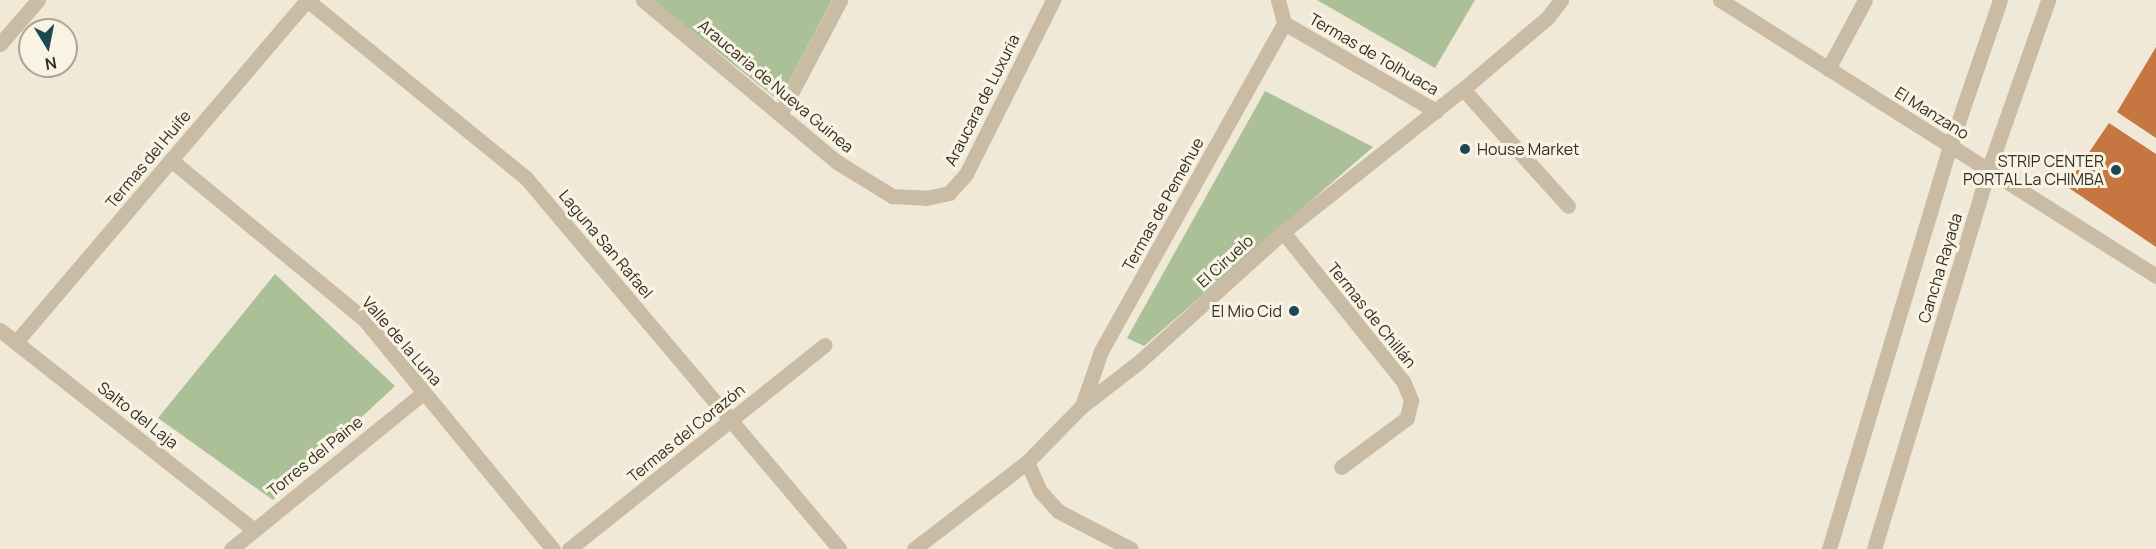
<!DOCTYPE html>
<html>
<head>
<meta charset="utf-8">
<style>
  body { margin:0 }
  #map { position:relative; width:2156px; height:549px; overflow:hidden; background:#f1e9d8; font-family:Manrope,sans-serif }
  div>[style] { position:absolute }
  [style*='--x'] { left:calc(var(--x)*1px); top:calc(var(--y)*1px); width:calc(var(--w)*1px); rotate:calc(var(--a)*1deg) }
  .green>* { inset:0; background:#acc098 }
  .building>* { inset:0; background:#c67741 }
  .minor>* { height:15px; margin:-7.5px; padding:0 7.5px; transform-origin:7.5px; border-radius:7.5px; background:#c9bba4 }
  .tertiary>* { height:15px; margin:-7.5px; padding:0 7.5px; transform-origin:7.5px; border-radius:7.5px; background:#c9bba4 }
  .dots>* { width:16px; height:16px; translate:-50% -50%; box-sizing:border-box; border:3px solid #f9f3e4; border-radius:50% }
  span { translate:-50% -50%; white-space:nowrap; text-align:center; line-height:1.15; -webkit-text-stroke:6px #f9f3e4; paint-order:stroke }
  .street-label { font-size:16px; color:#342d26 }
  .poi-label { font-size:16px; color:#342d26 }
  .left { translate:0 -50%; text-align:left }
  .right { translate:-100% -50%; text-align:right }
  .north { position:absolute; left:18px; top:18px; width:60px; height:60px; box-sizing:border-box; background:#f9f3e4; border:2px solid #aaa498; border-radius:50%; rotate:170deg; font-size:16px; font-weight:700; line-height:24px; text-align:center; color:#342d26 }
  .north::after { content:''; display:block; margin:auto; width:21px; height:27px; background:#1c4855; clip-path:polygon(50% 0,100% 100%,50% 72%,0 100%) }
</style>
</head>
<body>
<div id="map">
  <div class="green">
    <div style="clip-path:polygon(653px 0,832px 0,779px 101px)"></div>
    <div style="clip-path:polygon(1317px 0,1475px 0,1435px 68px)"></div>
    <div style="clip-path:polygon(1265px 91px,1373px 147px,1144px 346px,1127px 338px)"></div>
    <div style="clip-path:polygon(275px 274px,395px 386px,273px 500px,158px 418px)"></div>
  </div>
  <div class="building">
    <div style="clip-path:polygon(2156px 47px,2156px 138px,2117px 112px)"></div>
    <div style="clip-path:polygon(2109px 123px,2156px 154px,2156px 247px,2066px 186px)"></div>
  </div>
  <div class="minor">
    <div style="--x:307;--y:0;--w:282;--a:39.1"></div>
    <div style="--x:526;--y:178;--w:485;--a:49.8"></div>
    <div style="--x:643;--y:0;--w:253;--a:39.9"></div>
    <div style="--x:837;--y:162;--w:65;--a:31.7"></div>
    <div style="--x:892;--y:196;--w:34;--a:3"></div>
    <div style="--x:926;--y:198;--w:24;--a:-12"></div>
    <div style="--x:949;--y:193;--w:25;--a:-48"></div>
    <div style="--x:966;--y:174;--w:195;--a:-63.4"></div>
    <div style="--x:1278;--y:0;--w:24;--a:75"></div>
    <div style="--x:1284;--y:23;--w:176;--a:30.1"></div>
    <div style="--x:1720;--y:0;--w:516;--a:32.33"></div>
    <div style="--x:0;--y:44;--w:58;--a:-49.2"></div>
    <div style="--x:1828;--y:69;--w:78;--a:-61.8"></div>
    <div style="--x:1463;--y:89;--w:157;--a:48.1"></div>
    <div style="--x:780;--y:114;--w:129;--a:-62.2"></div>
    <div style="--x:171;--y:160;--w:249;--a:39.5"></div>
    <div style="--x:363;--y:318;--w:299;--a:50.6"></div>
    <div style="--x:1283;--y:232;--w:191;--a:51.2"></div>
    <div style="--x:1403;--y:381;--w:21;--a:67"></div>
    <div style="--x:1411;--y:400;--w:18;--a:103"></div>
    <div style="--x:1407;--y:418;--w:82;--a:143.4"></div>
    <div style="--x:0;--y:330;--w:322;--a:38.2"></div>
    <div style="--x:16;--y:342;--w:449;--a:-49.6"></div>
    <div style="--x:1082;--y:406;--w:58;--a:-70.9"></div>
    <div style="--x:1101;--y:351;--w:376;--a:-60.8"></div>
    <div style="--x:1027;--y:462;--w:32;--a:66"></div>
    <div style="--x:1040;--y:491;--w:27;--a:48"></div>
    <div style="--x:1058;--y:511;--w:82;--a:27.5"></div>
    <div style="--x:231;--y:549;--w:247;--a:-39.1"></div>
    <div style="--x:569;--y:549;--w:327;--a:-38.6"></div>
    <div style="--x:914;--y:549;--w:143;--a:-37.6"></div>
    <div style="--x:1027;--y:462;--w:78;--a:-45.5"></div>
    <div style="--x:1082;--y:406;--w:72;--a:-37.7"></div>
    <div style="--x:1139;--y:362;--w:194;--a:-42.1"></div>
    <div style="--x:1283;--y:232;--w:230;--a:-38.5"></div>
    <div style="--x:1463;--y:89;--w:110;--a:-40.2"></div>
    <div style="--x:1547;--y:18;--w:23;--a:-52"></div>
  </div>
  <div class="tertiary">
    <div style="--x:1829;--y:549;--w:421;--a:-73.3"></div>
    <div style="--x:1950;--y:146;--w:154;--a:-71.1"></div>
    <div style="--x:1874;--y:549;--w:398;--a:-73.2"></div>
    <div style="--x:1989;--y:168;--w:178;--a:-70.6"></div>
  </div>
  <div class="dots">
    <div style="left:1465px;top:149px;background:#1c4855"></div>
    <div style="left:2116px;top:170px;background:#1c4855"></div>
    <div style="left:1294px;top:311px;background:#1c4855"></div>
  </div>
  <div class="street-label">
    <span style="left:1374px;top:54px;rotate:30deg">Termas de Tolhuaca</span>
    <span style="left:776px;top:86px;rotate:40deg">Araucaria de Nueva Guinea</span>
    <span style="left:982px;top:100px;rotate:-63deg">Araucara de Luxuria</span>
    <span style="left:1932px;top:113px;rotate:32deg">El Manzano</span>
    <span style="left:148px;top:159px;rotate:-50deg">Termas del Huife</span>
    <span style="left:1163px;top:204px;rotate:-61deg">Termas de Pemehue</span>
    <span style="left:606px;top:244px;rotate:50deg">Laguna San Rafael</span>
    <span style="left:1225px;top:261px;rotate:-42deg">El Ciruelo</span>
    <span style="left:1940px;top:268px;rotate:-73deg">Cancha Rayada</span>
    <span style="left:1372px;top:315px;rotate:51deg">Termas de Chillán</span>
    <span style="left:402px;top:341px;rotate:49deg">Valle de la Luna</span>
    <span style="left:138px;top:415px;rotate:38deg">Salto del Laja</span>
    <span style="left:686px;top:433px;rotate:-39deg">Termas del Corazón</span>
    <span style="left:315px;top:456px;rotate:-39deg">Torres del Paine</span>
  </div>
  <div class="poi-label">
    <span class="left" style="left:1477px;top:149px">House Market</span>
    <span class="right" style="left:2104px;top:170px">STRIP CENTER<br>PORTAL La CHIMBA</span>
    <span class="right" style="left:1282px;top:311px">El Mio Cid</span>
  </div>
  <div class="north">N</div>
</div>
</body>
</html>
